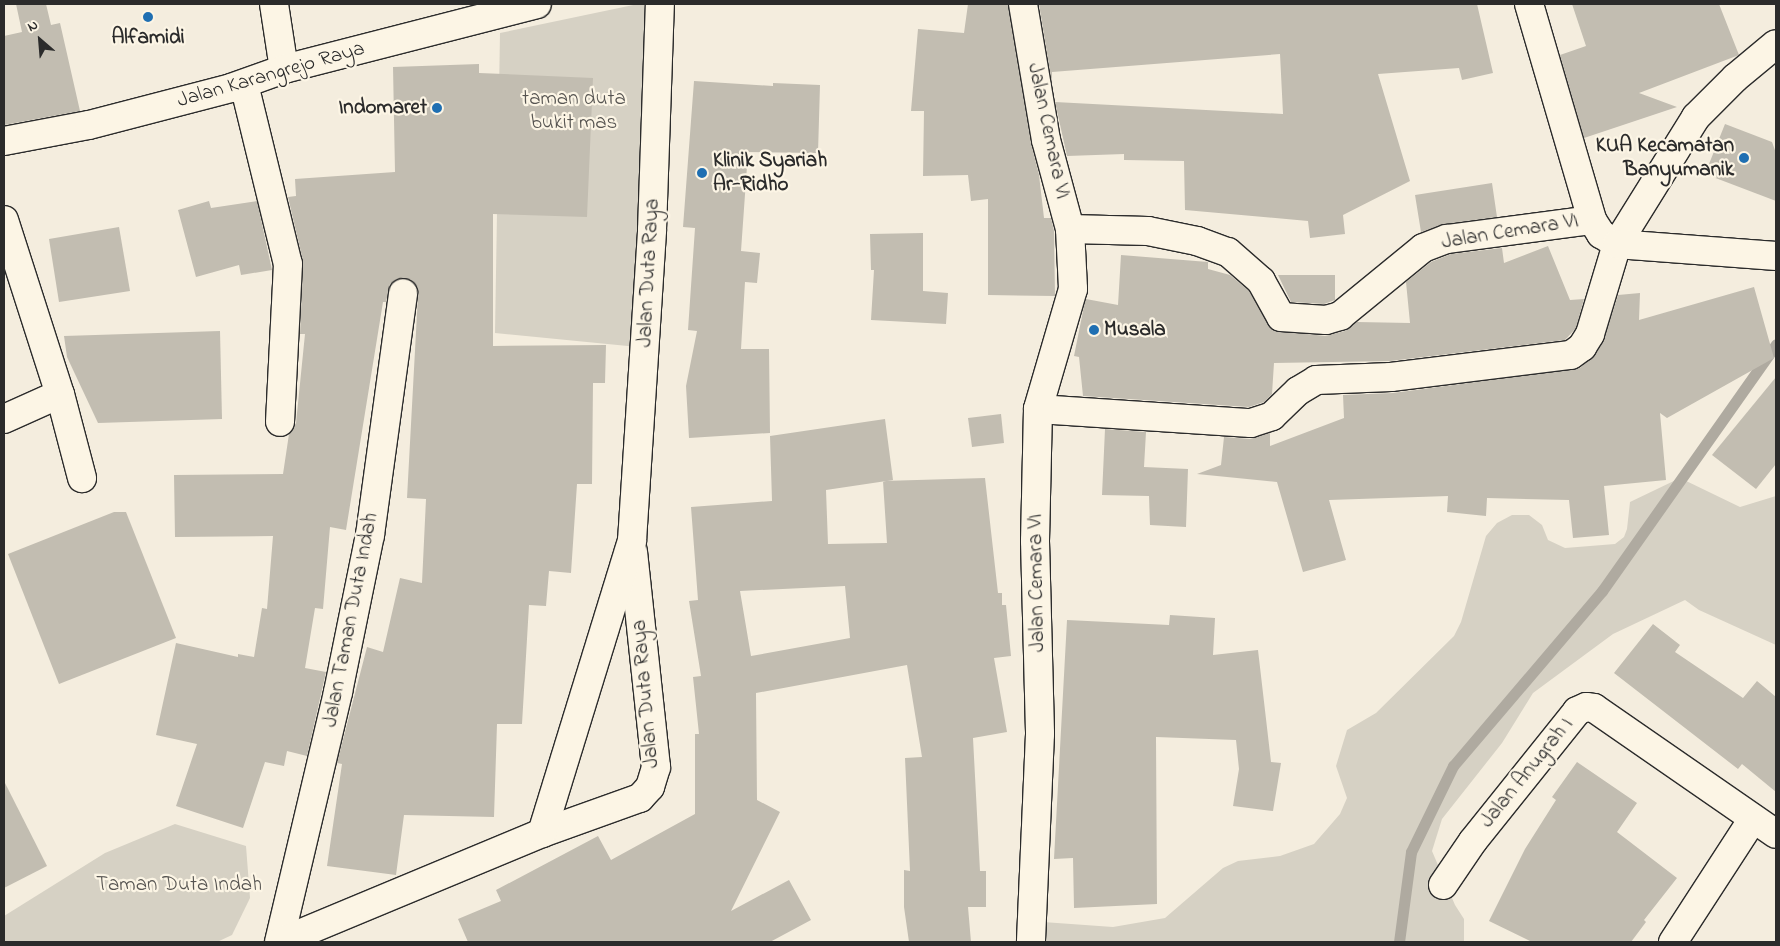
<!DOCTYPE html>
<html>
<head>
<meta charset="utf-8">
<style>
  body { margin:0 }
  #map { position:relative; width:1780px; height:946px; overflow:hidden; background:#f4edde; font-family:"Indie Flower",sans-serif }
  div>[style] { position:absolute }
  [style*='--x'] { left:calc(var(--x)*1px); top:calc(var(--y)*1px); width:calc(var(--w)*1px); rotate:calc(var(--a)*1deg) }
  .green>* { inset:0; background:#d6d1c4 }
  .stream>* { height:11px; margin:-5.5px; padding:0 5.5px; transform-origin:5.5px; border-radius:5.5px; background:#afaaa0 }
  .building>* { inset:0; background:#c2bdb1 }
  .roads { filter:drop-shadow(1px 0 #2b2b2b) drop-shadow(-1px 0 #2b2b2b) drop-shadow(0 1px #2b2b2b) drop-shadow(0 -1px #2b2b2b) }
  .minor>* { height:28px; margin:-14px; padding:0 14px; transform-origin:14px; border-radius:14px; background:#fcf5e5 }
  .major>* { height:28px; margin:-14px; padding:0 14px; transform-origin:14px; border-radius:14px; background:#fcf5e5 }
  .dots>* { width:14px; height:14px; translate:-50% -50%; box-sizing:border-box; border:2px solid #fcf5e5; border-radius:50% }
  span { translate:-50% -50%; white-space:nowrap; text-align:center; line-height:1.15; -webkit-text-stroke:4.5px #fcf5e5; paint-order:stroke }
  .poi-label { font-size:21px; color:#2b2b2b; font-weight:700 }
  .right { translate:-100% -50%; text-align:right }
  .left { translate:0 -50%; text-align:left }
  .street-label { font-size:21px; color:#2b2b2b }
  .park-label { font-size:21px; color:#565451 }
  .frame { position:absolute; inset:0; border:5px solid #2b2b2b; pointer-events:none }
  .north { position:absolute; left:15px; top:15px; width:50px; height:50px; -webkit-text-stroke:4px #fcf5e5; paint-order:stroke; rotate:333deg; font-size:14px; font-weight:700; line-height:20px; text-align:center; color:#2b2b2b }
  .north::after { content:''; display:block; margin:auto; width:18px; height:22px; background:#2b2b2b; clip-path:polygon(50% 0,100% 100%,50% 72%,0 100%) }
</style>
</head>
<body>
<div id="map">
  <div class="green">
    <div style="clip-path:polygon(638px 4px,654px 4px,638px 347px,495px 333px,500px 33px)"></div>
    <div style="clip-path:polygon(1680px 478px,1740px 507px,1776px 496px,1776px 645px,1699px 610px,1685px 600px,1613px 634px,1533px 693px,1502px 743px,1442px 819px,1432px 851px,1455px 905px,1464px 919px,1464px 942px,1031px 942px,1043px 922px,1113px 927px,1165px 918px,1223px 868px,1238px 861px,1280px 856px,1314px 844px,1340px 814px,1347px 798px,1336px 766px,1347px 730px,1376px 713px,1454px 636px,1461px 622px,1486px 536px,1497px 523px,1512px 515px,1529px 515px,1542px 525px,1548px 540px,1565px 548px,1615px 544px,1624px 537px,1627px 529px,1630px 502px)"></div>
    <div style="clip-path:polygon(175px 824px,246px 846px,250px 898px,232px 935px,217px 942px,4px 942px,4px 916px,105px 853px)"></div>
  </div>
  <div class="stream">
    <div style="--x:1399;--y:942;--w:91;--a:-82.4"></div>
    <div style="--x:1411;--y:852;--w:96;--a:-64"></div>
    <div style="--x:1453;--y:766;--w:230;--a:-49.6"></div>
    <div style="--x:1602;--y:591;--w:302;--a:-54.8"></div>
  </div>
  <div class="building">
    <div style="clip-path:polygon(16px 4px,46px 4px,51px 25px,60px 23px,80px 111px,4px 125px,4px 36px,22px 32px)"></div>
    <div style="clip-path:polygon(968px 4px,1008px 4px,1031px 143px,1039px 175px,1044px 218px,1051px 218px,1054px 231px,1055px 296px,988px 295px,988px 199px,971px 201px,968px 175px,923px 176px,924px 111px,911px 111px,918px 29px,964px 33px)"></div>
    <div style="clip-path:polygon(1039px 4px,1477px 4px,1493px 73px,1462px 80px,1459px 68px,1378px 74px,1410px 181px,1343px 215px,1345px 234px,1310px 238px,1308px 221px,1185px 210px,1184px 161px,1124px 160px,1124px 154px,1067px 156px,1055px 102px,1283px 114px,1280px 54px,1052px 72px,1052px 84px)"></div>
    <div style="clip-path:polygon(1572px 4px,1719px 4px,1739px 55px,1639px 93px,1677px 107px,1584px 138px,1560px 55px,1586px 46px)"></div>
    <div style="clip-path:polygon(479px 64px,479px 73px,593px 78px,587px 217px,493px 214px,493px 346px,606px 345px,605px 383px,593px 383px,592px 484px,577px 484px,571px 573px,549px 571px,546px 606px,529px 605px,522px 724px,497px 724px,494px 817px,404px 815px,396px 875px,327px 866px,342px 764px,337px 763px,367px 647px,383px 652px,400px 578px,422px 583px,426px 499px,407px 498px,418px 295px,413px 281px,397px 279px,390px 284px,386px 302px,383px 302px,346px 530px,330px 527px,323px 609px,315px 608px,305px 668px,326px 672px,307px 756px,287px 751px,284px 766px,265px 762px,243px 828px,176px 806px,197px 744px,156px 735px,176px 643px,238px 657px,238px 654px,254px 657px,262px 608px,267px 609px,273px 536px,175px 537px,174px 475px,283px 474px,289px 434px,296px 423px,305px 334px,300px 334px,303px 261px,288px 197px,296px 196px,295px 179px,395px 172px,393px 67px)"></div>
    <div style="clip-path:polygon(694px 81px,773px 86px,773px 83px,820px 85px,818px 153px,748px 152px,741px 251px,760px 253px,757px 283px,745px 282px,741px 349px,769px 349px,770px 433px,689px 438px,686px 386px,697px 331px,688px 330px,695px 228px,683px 227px)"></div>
    <div style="clip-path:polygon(1725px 124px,1772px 142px,1776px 153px,1776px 201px,1705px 174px)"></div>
    <div style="clip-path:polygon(1492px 183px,1497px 217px,1445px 224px,1421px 232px,1415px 195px)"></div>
    <div style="clip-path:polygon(209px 201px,211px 208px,257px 201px,272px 270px,241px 275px,239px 265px,196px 277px,178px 210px)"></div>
    <div style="clip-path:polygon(119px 227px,130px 291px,59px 302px,49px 239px)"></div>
    <div style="clip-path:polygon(923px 233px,923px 291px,948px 293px,946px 324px,871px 320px,874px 270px,871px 270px,870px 234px)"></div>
    <div style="clip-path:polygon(1548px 246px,1570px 300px,1584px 299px,1576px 328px,1565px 340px,1390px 361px,1274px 363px,1272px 394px,1264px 402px,1249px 407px,1083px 396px,1079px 357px,1074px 356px,1084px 306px,1086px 299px,1118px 305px,1121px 255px,1208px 262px,1208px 269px,1230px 275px,1249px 291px,1273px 330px,1325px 336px,1345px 331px,1357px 322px,1410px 323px,1406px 282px,1431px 262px,1451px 254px,1502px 248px,1504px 263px)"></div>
    <div style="clip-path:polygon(1278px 275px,1335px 275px,1335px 300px,1324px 304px,1291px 302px)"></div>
    <div style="clip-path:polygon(1754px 287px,1774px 358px,1667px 418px,1660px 413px,1666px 480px,1604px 486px,1609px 535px,1573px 538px,1569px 500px,1487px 498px,1486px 516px,1447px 512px,1448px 496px,1329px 500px,1346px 560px,1303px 572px,1277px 482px,1197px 474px,1221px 465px,1224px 437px,1250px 439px,1270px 433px,1270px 446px,1344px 418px,1343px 395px,1393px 393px,1580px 368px,1595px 355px,1603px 342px,1618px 295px,1640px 293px,1639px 320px)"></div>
    <div style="clip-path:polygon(220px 331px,222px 419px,98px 423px,67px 357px,64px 336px)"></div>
    <div style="clip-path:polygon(1776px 377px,1776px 464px,1756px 489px,1712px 455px)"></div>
    <div style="clip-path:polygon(1001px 414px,1004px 443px,972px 447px,968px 418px)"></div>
    <div style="clip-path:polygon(evenodd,885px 419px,893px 480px,826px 490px,828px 544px,887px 543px,883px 481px,985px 478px,998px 593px,1002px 593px,1002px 605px,1006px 605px,1011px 656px,994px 658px,1007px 732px,973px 738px,980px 871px,986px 871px,986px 907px,968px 907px,971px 942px,909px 942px,904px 907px,904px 870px,910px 871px,905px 758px,922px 757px,907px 665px,756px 693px,757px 800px,780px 812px,731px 911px,789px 880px,811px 920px,770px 942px,468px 942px,458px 919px,501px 901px,496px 890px,598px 836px,611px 860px,695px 814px,695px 734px,699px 734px,693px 677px,701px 676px,689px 601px,698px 600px,691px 507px,772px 501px,770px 436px,885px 419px,845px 586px,850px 638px,751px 656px,740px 591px,845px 586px)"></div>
    <div style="clip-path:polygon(1105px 429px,1146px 432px,1144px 467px,1188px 469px,1186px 527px,1150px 525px,1149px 496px,1102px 495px)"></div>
    <div style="clip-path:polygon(114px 512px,126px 512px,176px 638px,59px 684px,8px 554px)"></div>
    <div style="clip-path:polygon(1170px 615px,1215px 618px,1213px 655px,1258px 650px,1271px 762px,1281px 763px,1273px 811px,1233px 806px,1239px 769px,1236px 740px,1156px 737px,1157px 904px,1074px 908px,1073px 858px,1054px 859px,1067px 620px,1169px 625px)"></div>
    <div style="clip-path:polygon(1653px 624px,1680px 645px,1675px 652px,1743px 698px,1757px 681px,1776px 697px,1776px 792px,1742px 764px,1738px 769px,1614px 673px)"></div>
    <div style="clip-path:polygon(1577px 762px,1637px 803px,1617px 832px,1677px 878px,1644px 920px,1646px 922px,1631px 942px,1532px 942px,1489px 921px,1525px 849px,1556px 800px,1552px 797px)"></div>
    <div style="clip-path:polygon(4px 781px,47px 866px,4px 888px)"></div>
  </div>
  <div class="roads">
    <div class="minor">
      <div style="--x:274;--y:4;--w:66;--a:81.3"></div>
      <div style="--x:1023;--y:4;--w:138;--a:80.4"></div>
      <div style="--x:1046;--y:140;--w:92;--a:74.9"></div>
      <div style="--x:1070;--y:229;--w:60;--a:87.1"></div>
      <div style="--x:1073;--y:289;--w:125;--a:106.3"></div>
      <div style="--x:1038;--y:409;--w:132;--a:91.3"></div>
      <div style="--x:1035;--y:541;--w:193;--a:88.5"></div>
      <div style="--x:1040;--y:734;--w:208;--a:92.5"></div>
      <div style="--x:244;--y:84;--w:185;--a:76.3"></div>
      <div style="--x:288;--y:264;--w:158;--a:92.9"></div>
      <div style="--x:4;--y:220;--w:183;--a:72.2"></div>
      <div style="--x:60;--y:394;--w:87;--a:75.3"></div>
      <div style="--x:1070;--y:229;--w:78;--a:1.5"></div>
      <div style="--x:1148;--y:231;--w:50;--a:11.5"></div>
      <div style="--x:1197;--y:241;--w:33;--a:20"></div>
      <div style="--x:1228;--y:252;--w:44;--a:41.3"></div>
      <div style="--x:1261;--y:281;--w:41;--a:60.9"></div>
      <div style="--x:1281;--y:317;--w:45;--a:3.8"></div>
      <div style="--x:1326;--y:320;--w:15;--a:-16"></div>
      <div style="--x:1340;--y:316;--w:107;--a:-39.3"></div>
      <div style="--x:1423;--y:248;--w:26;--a:-21"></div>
      <div style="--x:1447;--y:239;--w:146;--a:-7.5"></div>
      <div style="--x:1038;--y:409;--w:213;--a:3.8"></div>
      <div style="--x:1251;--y:423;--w:22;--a:-18"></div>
      <div style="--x:1272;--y:416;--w:36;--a:-44"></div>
      <div style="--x:1298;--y:391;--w:21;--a:-31"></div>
      <div style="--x:1316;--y:380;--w:75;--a:-2.3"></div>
      <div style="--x:1391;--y:377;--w:181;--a:-7"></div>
      <div style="--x:1571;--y:355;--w:14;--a:-36"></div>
      <div style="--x:1582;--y:347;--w:15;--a:-58"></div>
      <div style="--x:1590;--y:334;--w:94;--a:-73.3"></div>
      <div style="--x:1617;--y:244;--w:150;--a:-58.1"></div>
      <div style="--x:1696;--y:117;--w:55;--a:-45"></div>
      <div style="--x:1735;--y:78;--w:53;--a:-39.7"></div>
      <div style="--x:4;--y:419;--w:61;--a:-24.1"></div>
      <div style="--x:542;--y:833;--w:104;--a:-19.7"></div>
      <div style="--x:640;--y:798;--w:15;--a:-48"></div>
      <div style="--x:650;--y:787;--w:21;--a:-73"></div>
      <div style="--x:656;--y:767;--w:216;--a:-96.1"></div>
      <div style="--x:1443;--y:885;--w:53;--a:-55.7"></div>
      <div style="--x:1473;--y:841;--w:166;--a:-51.3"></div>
      <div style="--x:1577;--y:711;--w:10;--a:-24"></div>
      <div style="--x:1586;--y:707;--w:8;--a:7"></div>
      <div style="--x:1594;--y:708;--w:221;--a:34.7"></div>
      <div style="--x:279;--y:942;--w:257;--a:-76.7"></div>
      <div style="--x:338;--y:692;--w:160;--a:-78.5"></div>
      <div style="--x:370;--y:535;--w:244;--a:-82.2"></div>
      <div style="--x:280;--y:942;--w:284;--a:-22.6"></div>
      <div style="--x:542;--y:833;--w:306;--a:-72.9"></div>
      <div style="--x:632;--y:541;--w:312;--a:-86.3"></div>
      <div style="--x:652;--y:230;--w:226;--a:-88"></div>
      <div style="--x:1673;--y:942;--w:147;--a:-57"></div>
    </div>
    <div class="major">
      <div style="--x:1529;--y:4;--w:225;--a:73.7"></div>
      <div style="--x:1592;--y:220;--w:17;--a:57"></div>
      <div style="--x:1601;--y:234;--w:19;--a:32"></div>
      <div style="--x:1617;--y:244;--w:159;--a:4.3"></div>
      <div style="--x:4;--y:141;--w:86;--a:-10.7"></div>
      <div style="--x:89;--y:125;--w:147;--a:-14.6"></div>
      <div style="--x:231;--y:88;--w:56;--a:-19.7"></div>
      <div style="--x:284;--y:69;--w:261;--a:-14.4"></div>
    </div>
  </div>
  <div class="dots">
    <div style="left:148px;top:17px;background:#1f6fb2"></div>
    <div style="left:437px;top:108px;background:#1f6fb2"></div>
    <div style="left:1744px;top:158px;background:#1f6fb2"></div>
    <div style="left:702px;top:173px;background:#1f6fb2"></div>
    <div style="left:1094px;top:330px;background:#1f6fb2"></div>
  </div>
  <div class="poi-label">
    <span style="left:148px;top:38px">Alfamidi</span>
    <span class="right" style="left:427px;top:108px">Indomaret</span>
    <span class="right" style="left:1734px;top:158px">KUA Kecamatan<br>Banyumanik</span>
    <span class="left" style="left:713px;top:173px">Klinik Syariah<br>Ar-Ridho</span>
    <span class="left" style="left:1104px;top:330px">Musala</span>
  </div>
  <div class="street-label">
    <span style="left:271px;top:75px;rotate:-16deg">Jalan Karangrejo Raya</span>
    <span style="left:1048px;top:131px;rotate:78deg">Jalan Cemara VI</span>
    <span style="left:1510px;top:232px;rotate:-9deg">Jalan Cemara VI</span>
    <span style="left:649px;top:273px;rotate:-87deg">Jalan Duta Raya</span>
    <span style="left:1037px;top:583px;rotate:-91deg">Jalan Cemara VI</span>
    <span style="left:351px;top:620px;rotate:-79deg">Jalan Taman Duta Indah</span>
    <span style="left:646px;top:694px;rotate:-95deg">Jalan Duta Raya</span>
    <span style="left:1527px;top:773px;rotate:-51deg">Jalan Anugrah I</span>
  </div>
  <div class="park-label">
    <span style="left:574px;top:111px">taman duta<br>bukit mas</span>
    <span style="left:179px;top:885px">Taman Duta Indah</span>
  </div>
  <div class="frame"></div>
  <div class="north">N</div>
</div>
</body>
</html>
